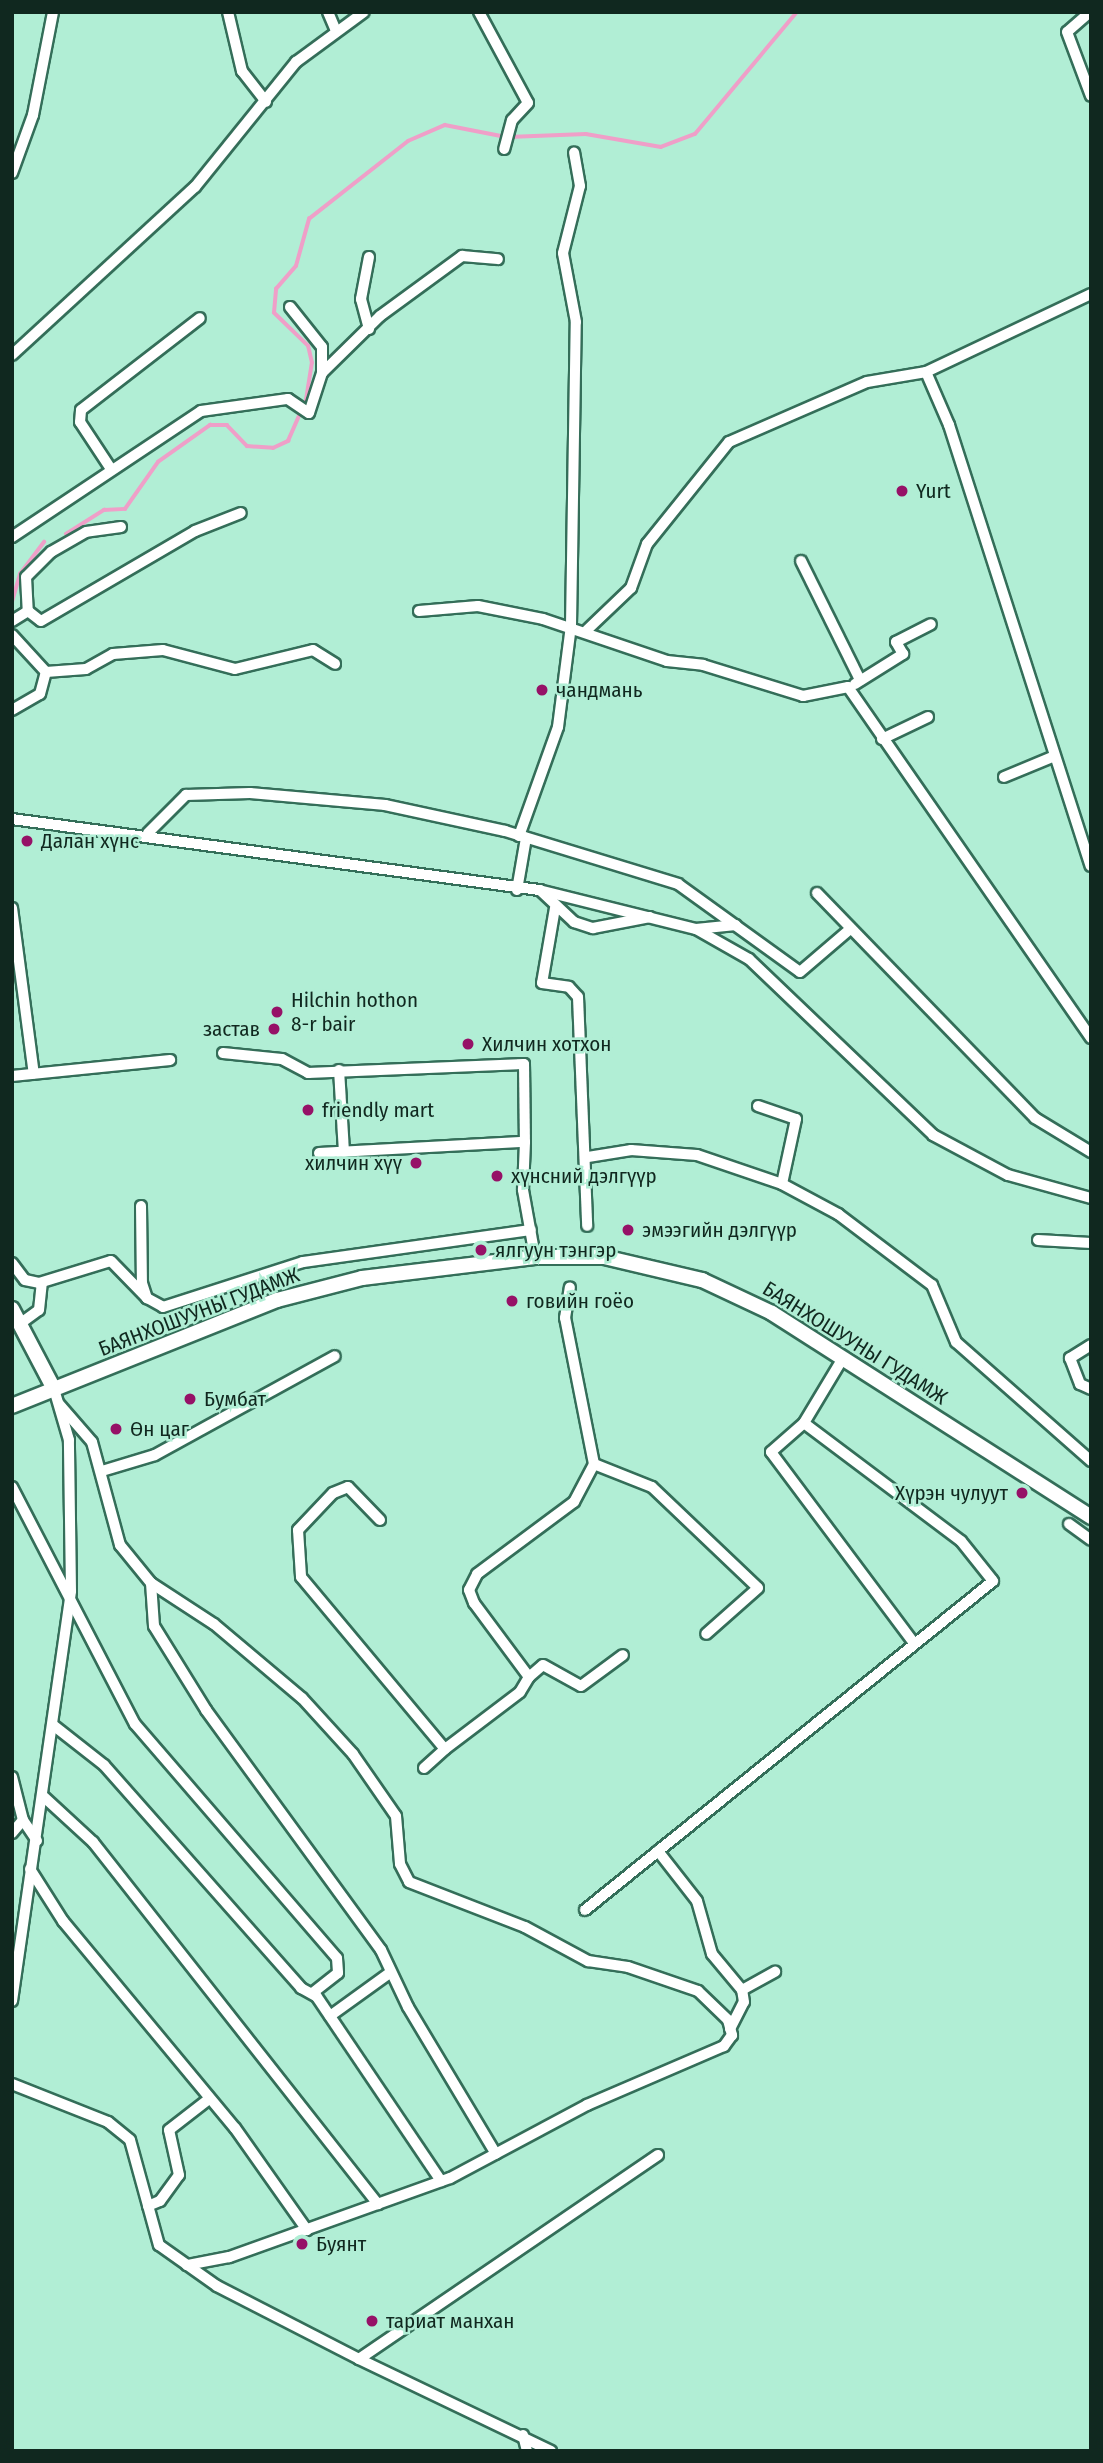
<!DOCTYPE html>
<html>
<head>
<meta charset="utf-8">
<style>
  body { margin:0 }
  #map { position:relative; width:1103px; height:2463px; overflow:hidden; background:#b1eed5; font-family:"Fira Sans Condensed",sans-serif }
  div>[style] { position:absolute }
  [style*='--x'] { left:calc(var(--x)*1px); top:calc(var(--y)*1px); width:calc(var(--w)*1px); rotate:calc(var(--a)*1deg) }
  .stream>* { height:3.5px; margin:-1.75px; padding:0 1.75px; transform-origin:1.75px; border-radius:1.75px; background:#ef9fc8 }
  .roads { filter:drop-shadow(2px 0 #346e59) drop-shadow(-2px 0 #346e59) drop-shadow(0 2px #346e59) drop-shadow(0 -2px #346e59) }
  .street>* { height:10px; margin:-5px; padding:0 5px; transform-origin:5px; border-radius:5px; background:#fff }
  .secondary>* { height:14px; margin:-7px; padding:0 7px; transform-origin:7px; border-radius:7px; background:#fff }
  .dots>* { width:19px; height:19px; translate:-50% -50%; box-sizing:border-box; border:4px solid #b1eed5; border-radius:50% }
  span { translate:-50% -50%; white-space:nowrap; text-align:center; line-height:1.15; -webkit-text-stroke:5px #b1eed5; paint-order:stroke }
  .poi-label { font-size:21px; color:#10281f }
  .left { translate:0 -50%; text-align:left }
  .right { translate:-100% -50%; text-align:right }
  .street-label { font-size:21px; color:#10281f }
  .frame { position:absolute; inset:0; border:14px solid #10281f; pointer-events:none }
</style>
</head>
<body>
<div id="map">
  <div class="stream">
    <div style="--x:66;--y:534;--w:45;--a:-32.3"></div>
    <div style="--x:104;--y:510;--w:21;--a:-3"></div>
    <div style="--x:125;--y:509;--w:57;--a:-54.9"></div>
    <div style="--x:158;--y:462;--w:64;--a:-35.4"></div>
    <div style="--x:210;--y:425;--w:17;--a:0"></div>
    <div style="--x:227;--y:425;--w:29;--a:46"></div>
    <div style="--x:247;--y:446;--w:26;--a:4"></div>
    <div style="--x:273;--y:448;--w:17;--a:-25"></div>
    <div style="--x:288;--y:441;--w:45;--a:-66.3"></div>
    <div style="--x:306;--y:400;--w:37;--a:-81"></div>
    <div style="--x:312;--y:363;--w:17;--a:-103"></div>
    <div style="--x:308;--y:346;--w:47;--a:-135.9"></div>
    <div style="--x:274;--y:313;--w:24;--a:-85"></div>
    <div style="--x:276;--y:289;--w:30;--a:-49"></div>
    <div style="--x:296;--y:266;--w:49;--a:-74.5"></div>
    <div style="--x:309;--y:219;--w:126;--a:-38.2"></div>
    <div style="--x:408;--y:141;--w:40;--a:-23.4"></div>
    <div style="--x:445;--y:125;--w:62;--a:11.1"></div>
    <div style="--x:506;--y:137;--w:80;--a:-2.1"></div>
    <div style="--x:586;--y:134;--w:76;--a:9.8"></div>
    <div style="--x:661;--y:147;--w:36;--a:-21"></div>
    <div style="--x:695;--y:134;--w:159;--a:-50.1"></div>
    <div style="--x:12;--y:602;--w:29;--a:-74"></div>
    <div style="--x:20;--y:574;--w:40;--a:-53"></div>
  </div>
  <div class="roads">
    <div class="street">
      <div style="--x:228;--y:12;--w:61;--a:76.7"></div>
      <div style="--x:242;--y:71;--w:39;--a:52"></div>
      <div style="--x:328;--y:12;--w:21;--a:67"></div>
      <div style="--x:479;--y:12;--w:103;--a:61.7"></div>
      <div style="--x:528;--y:103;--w:23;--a:133"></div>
      <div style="--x:512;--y:120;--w:30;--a:105"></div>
      <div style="--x:1090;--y:12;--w:30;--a:139"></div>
      <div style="--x:1067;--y:32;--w:68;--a:69.4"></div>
      <div style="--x:12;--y:173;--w:62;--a:-70.1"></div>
      <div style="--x:33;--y:115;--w:105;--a:-79"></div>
      <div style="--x:369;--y:257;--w:43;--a:100.8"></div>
      <div style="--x:361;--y:299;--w:31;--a:75"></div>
      <div style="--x:1091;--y:294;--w:183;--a:154.7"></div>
      <div style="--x:926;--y:372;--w:58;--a:66.5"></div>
      <div style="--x:949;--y:425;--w:463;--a:72.2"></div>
      <div style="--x:290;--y:307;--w:51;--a:51.3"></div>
      <div style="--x:322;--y:347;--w:26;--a:90"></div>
      <div style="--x:12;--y:355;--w:248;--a:-42.6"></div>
      <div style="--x:195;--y:187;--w:161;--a:-51.1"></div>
      <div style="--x:296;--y:62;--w:84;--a:-36.3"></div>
      <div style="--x:111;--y:469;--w:56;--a:-123.4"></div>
      <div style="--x:80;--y:422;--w:12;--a:-85"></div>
      <div style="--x:81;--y:410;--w:150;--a:-37.7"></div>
      <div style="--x:121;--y:527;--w:35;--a:172"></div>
      <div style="--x:86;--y:532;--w:40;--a:150.3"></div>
      <div style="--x:51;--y:552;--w:35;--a:135"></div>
      <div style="--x:26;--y:577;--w:34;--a:87"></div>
      <div style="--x:28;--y:611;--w:16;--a:38"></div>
      <div style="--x:41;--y:621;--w:178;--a:-30.3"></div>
      <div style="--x:195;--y:531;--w:49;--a:-21.4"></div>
      <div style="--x:12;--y:537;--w:227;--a:-33.7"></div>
      <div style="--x:201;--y:411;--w:88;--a:-7.9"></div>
      <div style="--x:288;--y:399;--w:25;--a:34"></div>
      <div style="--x:309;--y:413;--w:42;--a:-72"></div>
      <div style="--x:322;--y:373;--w:81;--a:-44.5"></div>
      <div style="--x:380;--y:316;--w:102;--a:-36.2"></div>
      <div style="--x:462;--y:256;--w:36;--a:5"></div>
      <div style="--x:801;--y:561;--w:133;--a:63.6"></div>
      <div style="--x:419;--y:611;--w:59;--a:-4.8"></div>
      <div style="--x:478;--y:606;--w:66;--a:11.3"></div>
      <div style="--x:543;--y:619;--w:131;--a:18.7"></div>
      <div style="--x:667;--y:661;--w:36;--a:6"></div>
      <div style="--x:703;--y:665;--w:105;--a:17.2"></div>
      <div style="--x:803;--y:696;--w:46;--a:-11.3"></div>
      <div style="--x:848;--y:687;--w:427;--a:55.3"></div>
      <div style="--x:12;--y:621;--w:19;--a:-32"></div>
      <div style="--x:587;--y:630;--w:61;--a:-43.7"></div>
      <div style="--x:631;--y:588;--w:47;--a:-70"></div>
      <div style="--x:647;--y:544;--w:131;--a:-51.2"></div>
      <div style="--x:729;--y:442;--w:150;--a:-23.5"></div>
      <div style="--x:867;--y:382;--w:60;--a:-9.6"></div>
      <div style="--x:12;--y:635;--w:50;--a:47.4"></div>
      <div style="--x:46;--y:672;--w:40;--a:-4.3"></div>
      <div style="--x:86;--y:669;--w:31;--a:-29"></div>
      <div style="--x:113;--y:654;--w:50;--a:-4.6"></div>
      <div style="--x:163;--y:650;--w:74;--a:14.8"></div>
      <div style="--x:235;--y:669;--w:80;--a:-13.7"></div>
      <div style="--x:313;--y:650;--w:26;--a:32"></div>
      <div style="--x:855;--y:684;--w:57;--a:-32"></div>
      <div style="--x:903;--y:654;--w:14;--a:-120"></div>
      <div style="--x:896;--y:642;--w:39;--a:-27"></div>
      <div style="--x:12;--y:710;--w:32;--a:-30"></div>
      <div style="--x:40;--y:694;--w:23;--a:-75"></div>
      <div style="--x:882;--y:739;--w:51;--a:-25.6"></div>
      <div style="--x:1004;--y:777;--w:52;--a:-22.6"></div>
      <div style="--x:12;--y:819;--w:532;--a:7.67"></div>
      <div style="--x:539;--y:890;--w:162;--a:14"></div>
      <div style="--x:696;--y:929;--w:61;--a:29.5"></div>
      <div style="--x:749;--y:959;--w:255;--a:43.7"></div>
      <div style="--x:933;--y:1135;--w:85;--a:28.1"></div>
      <div style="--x:1008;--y:1175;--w:86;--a:15.5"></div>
      <div style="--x:148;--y:833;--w:54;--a:-45"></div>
      <div style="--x:186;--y:795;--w:64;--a:-1.8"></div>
      <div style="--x:250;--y:793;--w:136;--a:5.1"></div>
      <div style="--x:385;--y:805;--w:123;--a:12.2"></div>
      <div style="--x:505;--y:831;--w:181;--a:17"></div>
      <div style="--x:678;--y:884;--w:150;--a:35.8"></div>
      <div style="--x:800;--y:972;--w:65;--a:-40.6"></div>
      <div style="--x:519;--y:836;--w:116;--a:-70.3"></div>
      <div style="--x:558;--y:727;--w:103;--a:-82.7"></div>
      <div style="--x:571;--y:625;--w:303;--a:-89.1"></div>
      <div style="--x:576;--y:322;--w:70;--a:-100.7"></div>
      <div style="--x:563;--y:253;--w:69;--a:-75.8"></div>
      <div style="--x:580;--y:186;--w:34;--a:-100"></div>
      <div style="--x:517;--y:890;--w:53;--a:-80.2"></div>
      <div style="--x:540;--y:890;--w:47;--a:43.3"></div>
      <div style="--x:574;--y:922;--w:20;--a:18"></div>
      <div style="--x:593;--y:928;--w:58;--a:-10.9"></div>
      <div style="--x:817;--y:893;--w:313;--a:45.9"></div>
      <div style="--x:1035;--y:1118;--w:66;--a:31.3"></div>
      <div style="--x:12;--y:908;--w:167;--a:82.5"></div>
      <div style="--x:555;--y:908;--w:76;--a:99.8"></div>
      <div style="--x:542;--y:983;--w:27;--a:8"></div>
      <div style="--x:569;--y:987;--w:13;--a:48"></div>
      <div style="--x:578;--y:997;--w:229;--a:87.7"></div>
      <div style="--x:696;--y:929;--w:40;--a:-5.7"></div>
      <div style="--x:223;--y:1053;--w:59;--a:5.8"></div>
      <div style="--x:282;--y:1059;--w:30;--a:28"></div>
      <div style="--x:308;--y:1073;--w:216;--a:-2.4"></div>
      <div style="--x:524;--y:1064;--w:78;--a:89.3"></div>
      <div style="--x:339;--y:1070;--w:82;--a:86.5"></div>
      <div style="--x:12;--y:1076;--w:159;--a:-5.8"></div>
      <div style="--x:758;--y:1106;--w:40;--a:18.9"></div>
      <div style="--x:796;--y:1119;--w:66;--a:102.2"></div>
      <div style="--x:319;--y:1153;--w:206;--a:-3.1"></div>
      <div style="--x:525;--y:1142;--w:48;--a:92.4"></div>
      <div style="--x:523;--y:1190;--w:68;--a:79.8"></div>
      <div style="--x:588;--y:1157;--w:44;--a:-9.2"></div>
      <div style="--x:631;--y:1150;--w:66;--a:4.3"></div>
      <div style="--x:697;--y:1155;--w:90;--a:18.8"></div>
      <div style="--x:782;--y:1184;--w:64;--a:28.2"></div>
      <div style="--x:838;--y:1214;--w:118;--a:37.1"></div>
      <div style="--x:932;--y:1285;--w:62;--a:67.2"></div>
      <div style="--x:956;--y:1342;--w:180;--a:41.4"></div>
      <div style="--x:141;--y:1206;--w:77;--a:89.3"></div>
      <div style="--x:142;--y:1283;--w:16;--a:72"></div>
      <div style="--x:147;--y:1298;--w:18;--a:29"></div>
      <div style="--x:163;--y:1307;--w:147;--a:-17.8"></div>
      <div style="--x:303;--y:1262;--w:230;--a:-8"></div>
      <div style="--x:1038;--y:1240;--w:53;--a:3.2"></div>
      <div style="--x:12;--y:1263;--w:21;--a:53"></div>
      <div style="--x:25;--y:1280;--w:14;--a:12"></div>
      <div style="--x:39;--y:1283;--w:75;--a:-17"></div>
      <div style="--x:111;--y:1261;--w:52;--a:45.8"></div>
      <div style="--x:21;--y:1323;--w:22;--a:-36"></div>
      <div style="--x:39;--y:1310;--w:27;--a:-84"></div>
      <div style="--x:1091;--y:1345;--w:25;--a:148"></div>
      <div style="--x:1070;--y:1358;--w:28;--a:69"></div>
      <div style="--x:1080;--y:1384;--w:12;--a:24"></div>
      <div style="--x:843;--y:1358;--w:76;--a:121"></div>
      <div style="--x:804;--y:1423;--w:44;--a:138.7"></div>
      <div style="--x:771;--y:1452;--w:239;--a:53.2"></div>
      <div style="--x:59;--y:1404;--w:50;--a:49"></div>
      <div style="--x:92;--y:1442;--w:107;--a:74.8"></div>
      <div style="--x:120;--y:1545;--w:49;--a:50.8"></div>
      <div style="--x:151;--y:1583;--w:43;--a:86"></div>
      <div style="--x:154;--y:1626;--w:99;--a:58.2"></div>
      <div style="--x:206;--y:1710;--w:297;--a:53.9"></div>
      <div style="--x:381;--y:1950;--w:63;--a:64.7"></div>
      <div style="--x:408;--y:2007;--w:171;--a:59.1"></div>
      <div style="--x:594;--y:1464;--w:62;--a:21.6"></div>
      <div style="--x:652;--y:1487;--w:146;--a:43.6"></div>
      <div style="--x:758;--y:1588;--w:69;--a:138.5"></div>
      <div style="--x:102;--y:1471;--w:55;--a:-16.8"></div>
      <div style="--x:155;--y:1455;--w:205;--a:-28.8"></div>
      <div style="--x:12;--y:1487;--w:267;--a:62.6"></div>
      <div style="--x:135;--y:1724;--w:309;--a:49.2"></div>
      <div style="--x:337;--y:1958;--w:15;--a:86"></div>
      <div style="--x:338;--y:1973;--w:33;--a:142"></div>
      <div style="--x:380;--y:1520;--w:46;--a:-134.1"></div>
      <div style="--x:348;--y:1487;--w:16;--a:158"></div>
      <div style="--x:333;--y:1493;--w:51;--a:133.4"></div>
      <div style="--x:298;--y:1530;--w:47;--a:86.3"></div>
      <div style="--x:301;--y:1577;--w:224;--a:50.1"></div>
      <div style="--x:445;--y:1749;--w:94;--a:-37.2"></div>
      <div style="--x:520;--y:1692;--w:17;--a:-59"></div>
      <div style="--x:529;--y:1677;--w:92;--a:-126.6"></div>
      <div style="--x:474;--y:1603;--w:14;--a:-111"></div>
      <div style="--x:469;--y:1590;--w:18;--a:-63"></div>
      <div style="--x:477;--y:1574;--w:121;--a:-36.6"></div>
      <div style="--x:574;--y:1502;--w:43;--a:-62.2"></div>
      <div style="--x:594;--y:1464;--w:149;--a:-101.2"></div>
      <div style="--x:565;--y:1318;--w:31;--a:-81"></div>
      <div style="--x:1069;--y:1524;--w:27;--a:36"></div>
      <div style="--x:151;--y:1583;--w:75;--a:33.1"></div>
      <div style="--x:214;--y:1624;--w:115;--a:40.1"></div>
      <div style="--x:302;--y:1698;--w:76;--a:47.7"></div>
      <div style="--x:353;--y:1754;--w:75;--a:55.3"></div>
      <div style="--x:396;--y:1816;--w:48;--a:85.2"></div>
      <div style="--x:400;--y:1864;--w:20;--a:63"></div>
      <div style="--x:409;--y:1882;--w:124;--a:21.2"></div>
      <div style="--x:525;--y:1927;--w:72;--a:28.4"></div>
      <div style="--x:588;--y:1961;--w:40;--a:8.5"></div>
      <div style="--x:628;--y:1967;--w:74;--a:18.9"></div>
      <div style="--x:698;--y:1991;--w:42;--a:44"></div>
      <div style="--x:728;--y:2020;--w:16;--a:75"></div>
      <div style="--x:732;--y:2035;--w:14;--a:126"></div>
      <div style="--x:724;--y:2046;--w:149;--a:156.7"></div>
      <div style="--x:587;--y:2105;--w:155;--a:151.9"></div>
      <div style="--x:450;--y:2178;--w:235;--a:160.3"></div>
      <div style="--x:229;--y:2257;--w:43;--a:169.2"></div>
      <div style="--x:529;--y:1677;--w:18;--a:-41"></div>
      <div style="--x:543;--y:1665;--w:43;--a:28.9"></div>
      <div style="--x:581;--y:1686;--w:52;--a:-36.4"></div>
      <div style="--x:53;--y:1725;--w:65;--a:38.1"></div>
      <div style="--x:104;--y:1765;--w:298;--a:48.5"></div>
      <div style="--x:301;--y:1988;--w:18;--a:29"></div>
      <div style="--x:317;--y:1997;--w:222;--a:56"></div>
      <div style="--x:424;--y:1768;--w:28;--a:-42"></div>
      <div style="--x:12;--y:1777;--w:44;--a:75.7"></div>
      <div style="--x:23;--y:1820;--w:25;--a:56"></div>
      <div style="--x:44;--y:1797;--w:67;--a:42.6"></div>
      <div style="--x:93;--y:1842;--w:461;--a:51.8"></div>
      <div style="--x:12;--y:1833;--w:17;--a:-50"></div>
      <div style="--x:658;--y:1851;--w:63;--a:52"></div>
      <div style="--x:697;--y:1901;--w:55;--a:74.2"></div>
      <div style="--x:712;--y:1954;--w:47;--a:50.2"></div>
      <div style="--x:742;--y:1990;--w:38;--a:-29"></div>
      <div style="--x:30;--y:1869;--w:62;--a:57.6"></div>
      <div style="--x:63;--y:1921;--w:269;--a:50.3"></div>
      <div style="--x:235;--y:2128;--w:125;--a:54.8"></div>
      <div style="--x:585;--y:1910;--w:524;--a:-38.88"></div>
      <div style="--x:993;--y:1581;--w:51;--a:-128.7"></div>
      <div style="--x:961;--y:1541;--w:196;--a:-143.1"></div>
      <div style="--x:12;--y:2001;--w:414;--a:-81.8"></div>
      <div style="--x:71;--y:1591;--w:151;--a:-90.8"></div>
      <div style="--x:69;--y:1440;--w:53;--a:-106.4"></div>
      <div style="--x:330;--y:2016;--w:75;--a:-35.8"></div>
      <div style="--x:730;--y:2029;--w:30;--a:-63"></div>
      <div style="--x:744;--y:2002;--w:12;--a:-99"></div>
      <div style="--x:12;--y:2084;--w:103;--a:21.6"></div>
      <div style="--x:108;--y:2122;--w:28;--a:39"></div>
      <div style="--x:130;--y:2140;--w:109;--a:74.6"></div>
      <div style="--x:159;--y:2245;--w:71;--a:35.3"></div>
      <div style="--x:217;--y:2286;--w:160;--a:27.2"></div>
      <div style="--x:359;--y:2359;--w:362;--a:-34.3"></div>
      <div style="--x:148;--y:2206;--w:13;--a:-23"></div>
      <div style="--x:160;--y:2201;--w:32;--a:-54"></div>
      <div style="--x:179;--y:2175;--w:46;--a:-102.5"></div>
      <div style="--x:169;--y:2130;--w:51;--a:-37.8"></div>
      <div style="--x:359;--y:2359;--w:213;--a:25.6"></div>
      <div style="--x:523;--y:2435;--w:16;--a:76"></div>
    </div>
    <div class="secondary">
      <div style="--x:12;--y:1309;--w:90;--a:62.3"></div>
      <div style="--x:12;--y:1406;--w:285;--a:-21.8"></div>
      <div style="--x:277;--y:1300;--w:88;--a:-14.5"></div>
      <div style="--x:362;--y:1278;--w:174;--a:-6.9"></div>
      <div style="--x:535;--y:1257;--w:69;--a:0"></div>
      <div style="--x:604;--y:1257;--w:101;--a:13.2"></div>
      <div style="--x:702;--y:1280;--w:77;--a:25.2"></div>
      <div style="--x:772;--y:1313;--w:379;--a:32.6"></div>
    </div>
  </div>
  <div class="dots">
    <div style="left:902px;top:491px;background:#961167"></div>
    <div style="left:542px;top:690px;background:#961167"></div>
    <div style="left:27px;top:841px;background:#961167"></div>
    <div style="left:277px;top:1012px;background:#961167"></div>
    <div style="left:274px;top:1029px;background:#961167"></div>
    <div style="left:468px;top:1044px;background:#961167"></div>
    <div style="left:308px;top:1110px;background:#961167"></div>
    <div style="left:416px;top:1163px;background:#961167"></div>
    <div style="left:497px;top:1176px;background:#961167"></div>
    <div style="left:628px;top:1230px;background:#961167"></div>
    <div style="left:481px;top:1250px;background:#961167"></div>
    <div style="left:512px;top:1301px;background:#961167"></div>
    <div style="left:190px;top:1399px;background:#961167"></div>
    <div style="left:116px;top:1429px;background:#961167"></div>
    <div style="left:1022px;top:1493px;background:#961167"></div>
    <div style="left:302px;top:2244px;background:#961167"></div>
    <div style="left:372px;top:2321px;background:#961167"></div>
  </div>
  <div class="poi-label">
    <span class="left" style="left:916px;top:491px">Yurt</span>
    <span class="left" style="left:556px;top:690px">чандмань</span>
    <span class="left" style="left:41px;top:841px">Далан хүнс</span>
    <span class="left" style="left:291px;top:1012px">Hilchin hothon<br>8-r bair</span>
    <span class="right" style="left:260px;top:1029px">застав</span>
    <span class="left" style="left:482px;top:1044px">Хилчин хотхон</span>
    <span class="left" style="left:322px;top:1110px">friendly mart</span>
    <span class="right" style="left:402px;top:1163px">хилчин хүү</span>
    <span class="left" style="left:511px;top:1176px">хүнсний дэлгүүр</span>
    <span class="left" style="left:642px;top:1230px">эмээгийн дэлгүүр</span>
    <span class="left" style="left:495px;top:1250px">ялгуун тэнгэр</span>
    <span class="left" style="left:526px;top:1301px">говийн гоёо</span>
    <span class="left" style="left:204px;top:1399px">Бумбат</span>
    <span class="left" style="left:130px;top:1429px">Өн цаг</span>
    <span class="right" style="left:1008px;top:1493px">Хүрэн чулуут</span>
    <span class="left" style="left:316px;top:2244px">Буянт</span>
    <span class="left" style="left:386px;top:2321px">тариат манхан</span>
  </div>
  <div class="street-label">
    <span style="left:199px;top:1312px;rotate:-21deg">БАЯНХОШУУНЫ ГУДАМЖ</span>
    <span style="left:855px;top:1343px;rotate:32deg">БАЯНХОШУУНЫ ГУДАМЖ</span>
  </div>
  <div class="frame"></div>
</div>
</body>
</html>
